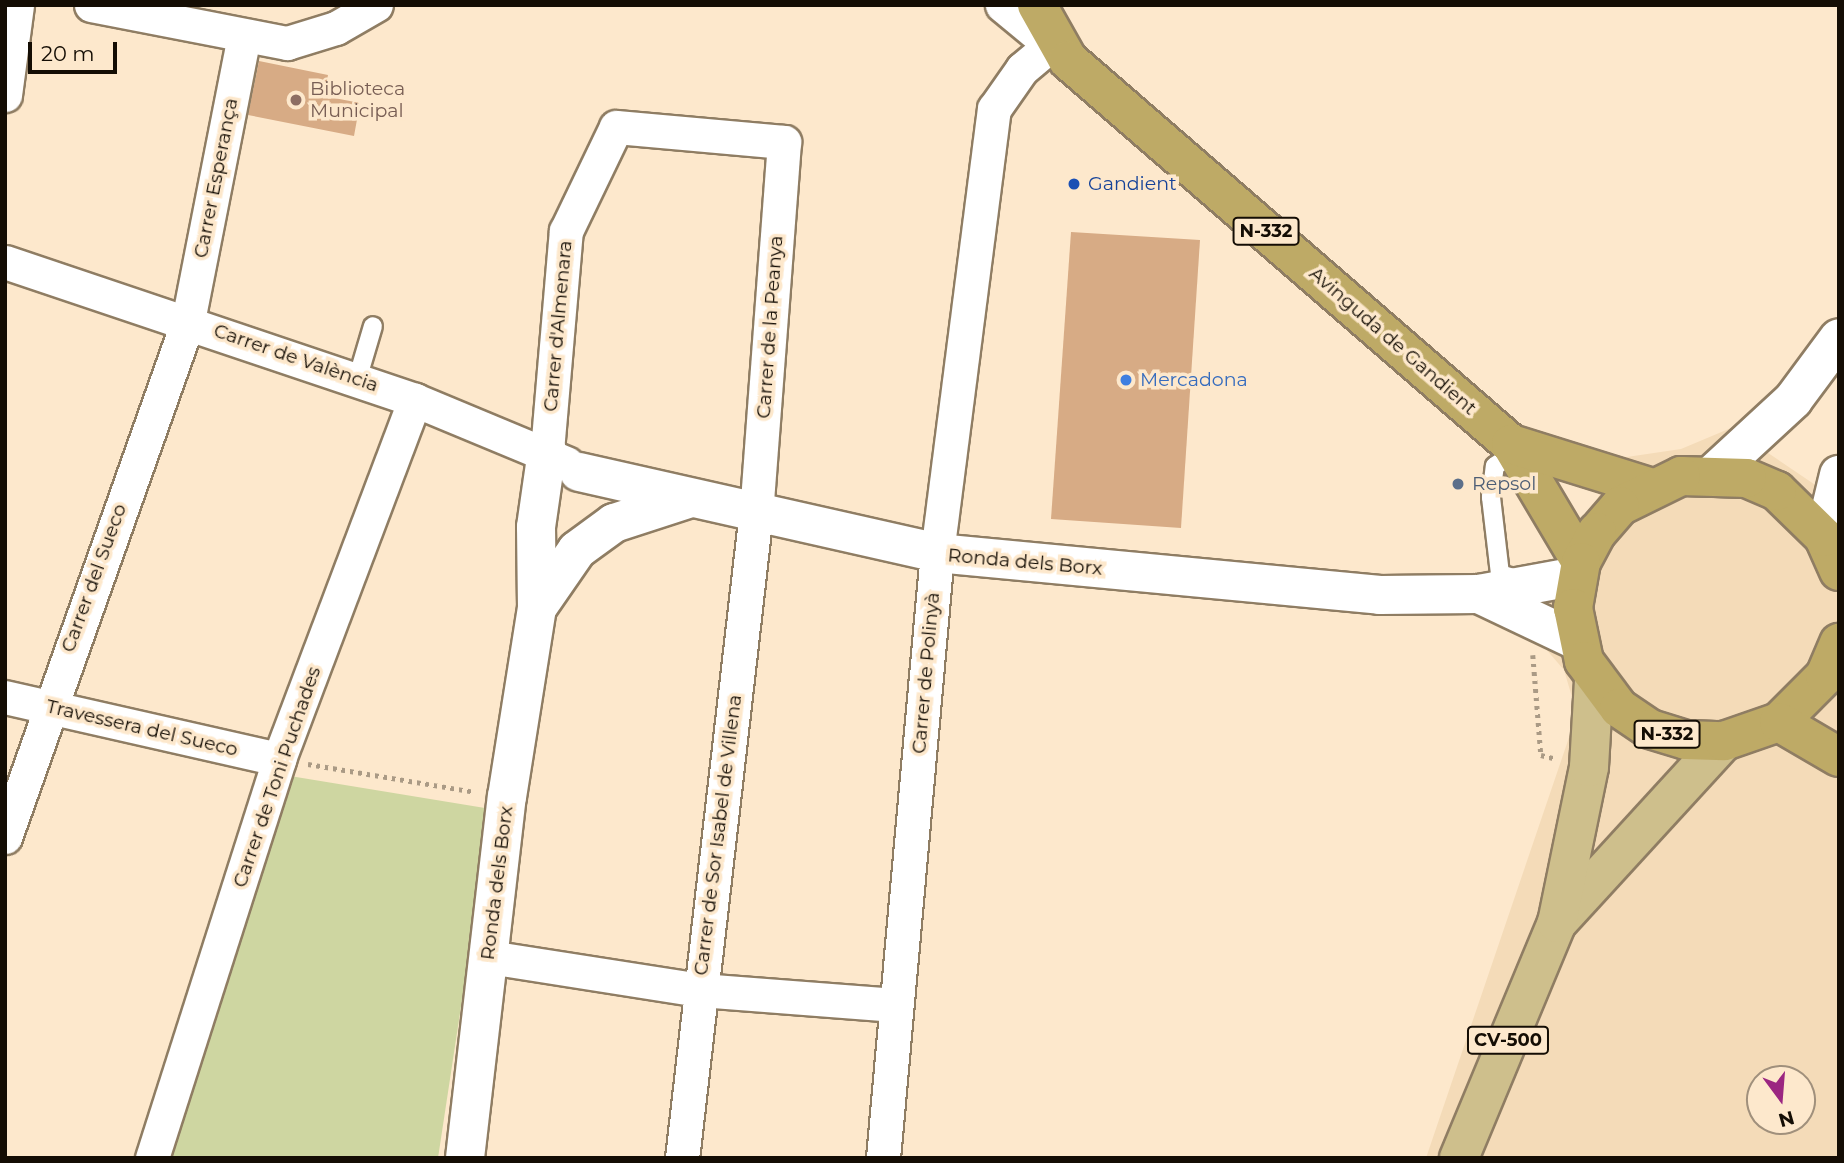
<!DOCTYPE html>
<html>
<head>
<meta charset="utf-8">
<style>
  body { margin:0 }
  #map { position:relative; width:1844px; height:1163px; overflow:hidden; background:#fde8cc; font-family:Montserrat,sans-serif }
  div>[style] { position:absolute }
  [style*='--x'] { left:calc(var(--x)*1px); top:calc(var(--y)*1px); width:calc(var(--w)*1px); rotate:calc(var(--a)*1deg) }
  .built>* { inset:0; background:#f4dbb8 }
  .green>* { inset:0; background:#ced6a1 }
  .building>* { inset:0; background:#d7ab85 }
  .path>* { height:4.5px; margin-top:-2.25px; transform-origin:0; background:repeating-linear-gradient(90deg,#aa9a85 0 3.5px,transparent 0 8.5px) }
  .roads { filter:drop-shadow(2px 0 #8f7d63) drop-shadow(-2px 0 #8f7d63) drop-shadow(0 2px #8f7d63) drop-shadow(0 -2px #8f7d63) }
  .service>* { height:18px; margin:-9px; padding:0 9px; transform-origin:9px; border-radius:9px; background:#fff }
  .minor>* { height:33px; margin:-16.5px; padding:0 16.5px; transform-origin:16.5px; border-radius:16.5px; background:#fff }
  .tertiary>* { height:38px; margin:-19px; padding:0 19px; transform-origin:19px; border-radius:19px; background:#fff }
  .secondary>* { height:38px; margin:-19px; padding:0 19px; transform-origin:19px; border-radius:19px; background:#fff }
  .primary>* { height:38px; margin:-19px; padding:0 19px; transform-origin:19px; border-radius:19px; background:#cebf8c }
  .trunk>* { height:38px; margin:-19px; padding:0 19px; transform-origin:19px; border-radius:19px; background:#beaa66 }
  .dots>* { width:19px; height:19px; translate:-50% -50%; box-sizing:border-box; border:4px solid #fde8cc; border-radius:50% }
  span { translate:-50% -50%; white-space:nowrap; text-align:center; line-height:1.15; -webkit-text-stroke:7px #fde8cc; paint-order:stroke }
  .shield-label span { padding:2px 5px; background:#fde8cc; border:2px solid; border-radius:5px; -webkit-text-stroke-width:0 }
  .shield-label { font-size:18px; color:#140d04; font-weight:700 }
  .education-label { font-size:19px; color:#785e54 }
  .left { translate:0 -50%; text-align:left }
  .street-label { font-size:19px; color:#140d04 }
  .transit-label { font-size:19px; color:#164399 }
  .shop-label { font-size:19px; color:#366cbe }
  .service-label { font-size:19px; color:#4e5e75 }
  .frame { position:absolute; inset:0; border:7px solid #140d04; pointer-events:none }
  .north { position:absolute; left:1746px; top:1065px; width:70px; height:70px; box-sizing:border-box; background:#fde8cc; border:2px solid #a0907c; border-radius:50%; rotate:164deg; font-size:19px; font-weight:700; line-height:28px; text-align:center; color:#140d04 }
  .north::after { content:''; display:block; margin:auto; width:24px; height:32px; background:#9b2681; clip-path:polygon(50% 0,100% 100%,50% 72%,0 100%) }
  .scale { position:absolute; left:28px; top:42px; width:89px; height:32px; box-sizing:border-box; border:4px solid #140d04; border-top:0; padding-left:9px; font-size:21px; line-height:24px; white-space:nowrap; color:#140d04; -webkit-text-stroke:5px #fde8cc; paint-order:stroke }
</style>
</head>
<body>
<div id="map">
  <div class="built">
    <div style="clip-path:polygon(evenodd,1731px 428px,1839px 501px,1839px 1158px,1426px 1158px,1577px 714px,1564px 670px,1526px 626px,1620px 458px,1681px 449px,1731px 428px,1760px 1079px,1802px 1079px,1802px 1121px,1760px 1121px,1760px 1079px)"></div>
  </div>
  <div class="green">
    <div style="clip-path:polygon(290px 776px,491px 809px,438px 1158px,168px 1158px)"></div>
  </div>
  <div class="building">
    <div style="clip-path:polygon(259px 61px,328px 75px,324px 96px,360px 103px,354px 136px,248px 115px)"></div>
    <div style="clip-path:polygon(1071px 232px,1200px 240px,1181px 528px,1051px 519px)"></div>
  </div>
  <div class="path">
    <div style="--x:1533;--y:655;--w:100;--a:85.4"></div>
    <div style="--x:1541;--y:755;--w:16;--a:14"></div>
    <div style="--x:308;--y:764;--w:169;--a:9.5"></div>
  </div>
  <div class="roads">
    <div class="service">
      <div style="--x:357;--y:380;--w:56;--a:-73.5"></div>
      <div style="--x:1517;--y:579;--w:18;--a:-164"></div>
      <div style="--x:1500;--y:574;--w:78;--a:-96.7"></div>
      <div style="--x:1491;--y:497;--w:31;--a:-83"></div>
      <div style="--x:1495;--y:466;--w:11;--a:-34"></div>
      <div style="--x:1504;--y:460;--w:17;--a:21"></div>
    </div>
    <div class="minor">
      <div style="--x:91;--y:5;--w:200;--a:11"></div>
      <div style="--x:287;--y:43;--w:51;--a:-17"></div>
      <div style="--x:336;--y:28;--w:46;--a:-29.9"></div>
      <div style="--x:1002;--y:5;--w:75;--a:39.6"></div>
      <div style="--x:5;--y:95;--w:91;--a:-82.4"></div>
      <div style="--x:5;--y:262;--w:433;--a:18.6"></div>
      <div style="--x:415;--y:400;--w:164;--a:22.6"></div>
      <div style="--x:547;--y:451;--w:221;--a:-85.1"></div>
      <div style="--x:566;--y:231;--w:115;--a:-64.3"></div>
      <div style="--x:616;--y:127;--w:169;--a:5.1"></div>
      <div style="--x:784;--y:142;--w:371;--a:94.3"></div>
      <div style="--x:756;--y:512;--w:650;--a:96.53"></div>
      <div style="--x:5;--y:697;--w:281;--a:12.8"></div>
      <div style="--x:5;--y:837;--w:547;--a:-70.47"></div>
      <div style="--x:188;--y:321;--w:290;--a:-78.9"></div>
      <div style="--x:489;--y:957;--w:214;--a:8.9"></div>
      <div style="--x:700;--y:990;--w:196;--a:4.4"></div>
      <div style="--x:152;--y:1158;--w:419;--a:-72.3"></div>
      <div style="--x:279;--y:759;--w:384;--a:-69.3"></div>
      <div style="--x:883;--y:1158;--w:607;--a:-84.9"></div>
      <div style="--x:937;--y:553;--w:448;--a:-82.7"></div>
      <div style="--x:994;--y:109;--w:49;--a:-55"></div>
      <div style="--x:1022;--y:69;--w:38;--a:-40"></div>
    </div>
    <div class="tertiary">
      <div style="--x:579;--y:472;--w:367;--a:12.7"></div>
      <div style="--x:937;--y:553;--w:445;--a:5.4"></div>
      <div style="--x:1380;--y:595;--w:99;--a:-0.6"></div>
      <div style="--x:1479;--y:594;--w:100;--a:-10.4"></div>
      <div style="--x:1479;--y:594;--w:110;--a:25.4"></div>
      <div style="--x:537;--y:608;--w:70;--a:-55.4"></div>
      <div style="--x:577;--y:550;--w:46;--a:-36.1"></div>
      <div style="--x:614;--y:523;--w:81;--a:-18"></div>
      <div style="--x:465;--y:1158;--w:363;--a:-83.4"></div>
      <div style="--x:507;--y:797;--w:191;--a:-81"></div>
      <div style="--x:537;--y:608;--w:81;--a:-90.7"></div>
      <div style="--x:536;--y:527;--w:77;--a:-81.8"></div>
    </div>
    <div class="secondary">
      <div style="--x:1714;--y:473;--w:108;--a:-42.7"></div>
      <div style="--x:1793;--y:400;--w:77;--a:-53.4"></div>
      <div style="--x:1824;--y:537;--w:64;--a:-76.4"></div>
    </div>
    <div class="primary">
      <div style="--x:1557;--y:923;--w:247;--a:-47.5"></div>
      <div style="--x:1459;--y:1158;--w:255;--a:-67.4"></div>
      <div style="--x:1557;--y:923;--w:159;--a:-78.4"></div>
      <div style="--x:1589;--y:767;--w:87;--a:-86.7"></div>
    </div>
    <div class="trunk">
      <div style="--x:1037;--y:5;--w:63;--a:60.6"></div>
      <div style="--x:1068;--y:60;--w:586;--a:40.92"></div>
      <div style="--x:1511;--y:444;--w:137;--a:59.3"></div>
      <div style="--x:1511;--y:444;--w:145;--a:17.3"></div>
      <div style="--x:1839;--y:571;--w:37;--a:-114"></div>
      <div style="--x:1824;--y:537;--w:66;--a:-135.6"></div>
      <div style="--x:1777;--y:491;--w:33;--a:-157"></div>
      <div style="--x:1747;--y:478;--w:66;--a:-178.3"></div>
      <div style="--x:1681;--y:476;--w:68;--a:153.8"></div>
      <div style="--x:1620;--y:506;--w:35;--a:131"></div>
      <div style="--x:1597;--y:532;--w:34;--a:118"></div>
      <div style="--x:1581;--y:562;--w:47;--a:99.9"></div>
      <div style="--x:1573;--y:608;--w:54;--a:78.3"></div>
      <div style="--x:1584;--y:661;--w:59;--a:53.3"></div>
      <div style="--x:1619;--y:708;--w:37;--a:34"></div>
      <div style="--x:1650;--y:729;--w:38;--a:17"></div>
      <div style="--x:1686;--y:740;--w:38;--a:2"></div>
      <div style="--x:1724;--y:741;--w:58;--a:-19.1"></div>
      <div style="--x:1779;--y:722;--w:65;--a:-45"></div>
      <div style="--x:1825;--y:676;--w:36;--a:-67"></div>
      <div style="--x:1779;--y:722;--w:69;--a:30.3"></div>
    </div>
  </div>
  <div class="dots">
    <div style="left:296px;top:100px;background:#8d6e63"></div>
    <div style="left:1074px;top:184px;background:#1a4fb4"></div>
    <div style="left:1126px;top:380px;background:#3f7fe0"></div>
    <div style="left:1458px;top:484px;background:#5c6f8a"></div>
  </div>
  <div class="shield-label">
    <span style="left:1266px;top:231px">N-332</span>
    <span style="left:1667px;top:734px">N-332</span>
    <span style="left:1508px;top:1040px">CV-500</span>
  </div>
  <div class="education-label">
    <span class="left" style="left:310px;top:100px">Biblioteca<br>Municipal</span>
  </div>
  <div class="street-label">
    <span style="left:216px;top:178px;rotate:-79deg">Carrer Esperança</span>
    <span style="left:558px;top:326px;rotate:-85deg">Carrer d'Almenara</span>
    <span style="left:770px;top:327px;rotate:-86deg">Carrer de la Peanya</span>
    <span style="left:1393px;top:341px;rotate:41deg">Avinguda de Gandient</span>
    <span style="left:296px;top:358px;rotate:19deg">Carrer de València</span>
    <span style="left:1025px;top:562px;rotate:5deg">Ronda dels Borx</span>
    <span style="left:94px;top:578px;rotate:-70deg">Carrer del Sueco</span>
    <span style="left:926px;top:673px;rotate:-85deg">Carrer de Polinyà</span>
    <span style="left:142px;top:728px;rotate:13deg">Travessera del Sueco</span>
    <span style="left:277px;top:777px;rotate:-71deg">Carrer de Toni Puchades</span>
    <span style="left:718px;top:835px;rotate:-83deg">Carrer de Sor Isabel de Villena</span>
    <span style="left:497px;top:883px;rotate:-83deg">Ronda dels Borx</span>
  </div>
  <div class="transit-label">
    <span class="left" style="left:1088px;top:184px">Gandient</span>
  </div>
  <div class="shop-label">
    <span class="left" style="left:1140px;top:380px">Mercadona</span>
  </div>
  <div class="service-label">
    <span class="left" style="left:1472px;top:484px">Repsol</span>
  </div>
  <div class="frame"></div>
  <div class="north">N</div>
  <div class="scale">20 m</div>
</div>
</body>
</html>
